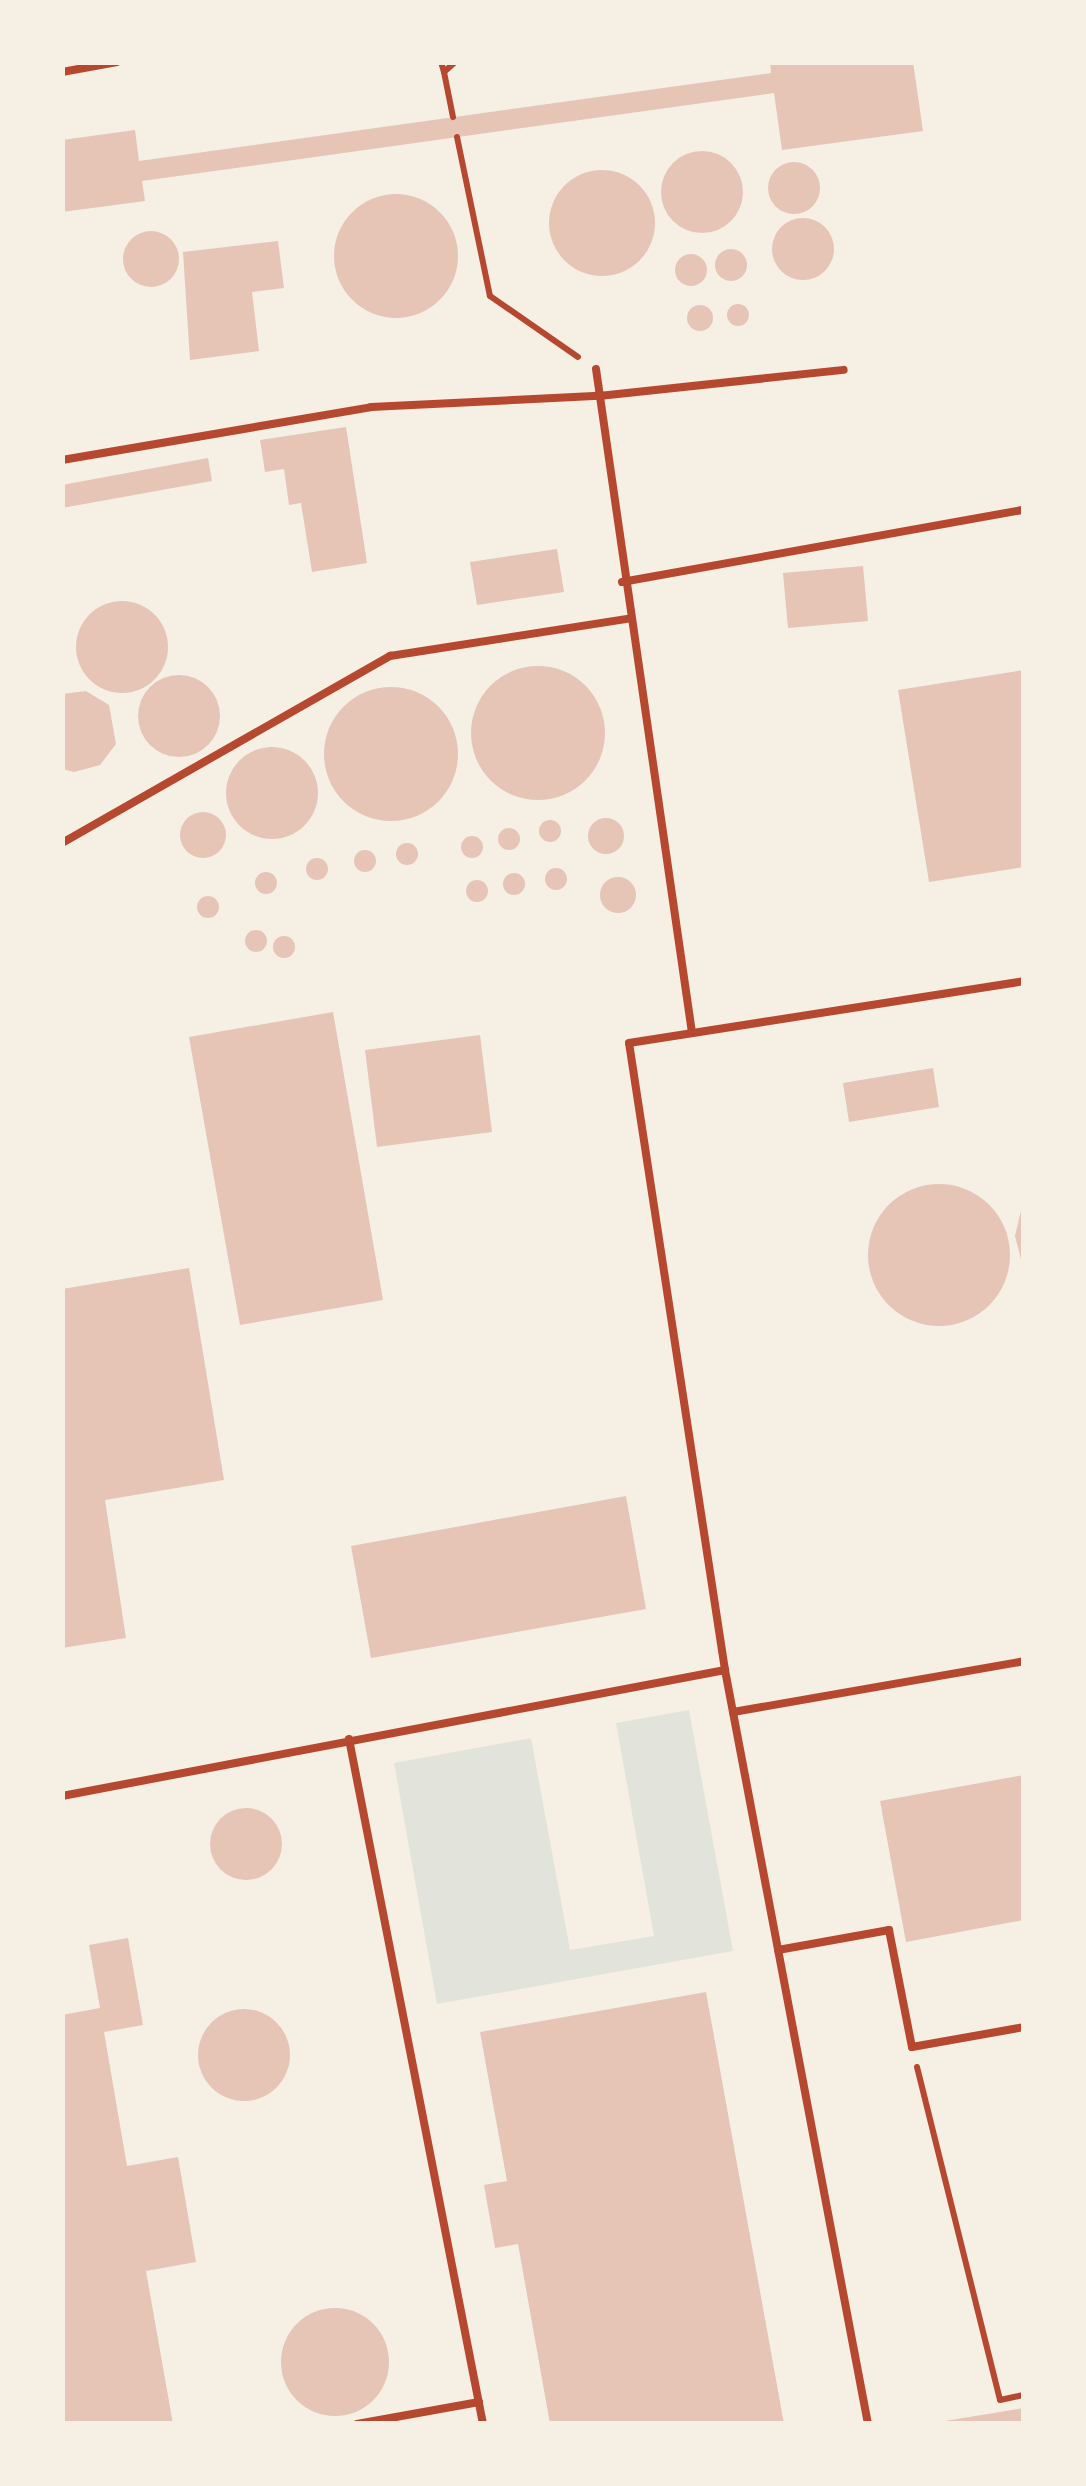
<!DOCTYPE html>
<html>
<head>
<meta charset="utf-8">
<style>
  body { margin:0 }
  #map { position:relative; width:1086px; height:2486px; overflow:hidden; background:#f6efe4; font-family:"Golos Text",sans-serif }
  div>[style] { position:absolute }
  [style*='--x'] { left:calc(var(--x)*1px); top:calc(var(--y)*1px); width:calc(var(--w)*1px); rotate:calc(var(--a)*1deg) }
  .green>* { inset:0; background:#e2e4dc }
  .building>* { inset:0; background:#e6c5b7 }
  .round { border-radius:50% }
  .path>* { height:6px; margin:-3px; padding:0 3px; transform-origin:3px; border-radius:3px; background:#b5482f }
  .service>* { height:8px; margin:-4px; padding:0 4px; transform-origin:4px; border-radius:4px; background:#b5482f }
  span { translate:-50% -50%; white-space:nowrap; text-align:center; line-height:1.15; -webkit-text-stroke:8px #f6efe4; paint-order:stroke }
  .frame { position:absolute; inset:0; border:65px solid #f6efe4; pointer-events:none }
</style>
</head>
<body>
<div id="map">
  <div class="green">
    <div style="clip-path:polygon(689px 1710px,733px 1951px,437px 2004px,394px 1763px,531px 1738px,570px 1950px,654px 1936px,616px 1723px)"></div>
  </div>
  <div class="building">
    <div style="clip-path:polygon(770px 62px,913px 62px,923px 131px,782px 150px,774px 93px,142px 181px,145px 201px,62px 212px,62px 140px,135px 130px,139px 161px,771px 73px)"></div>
    <div class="round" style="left:661px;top:151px;width:82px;height:82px"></div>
    <div class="round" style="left:768px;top:162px;width:52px;height:52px"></div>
    <div class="round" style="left:549px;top:170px;width:106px;height:106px"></div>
    <div class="round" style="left:334px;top:194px;width:124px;height:124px"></div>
    <div class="round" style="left:772px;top:218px;width:62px;height:62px"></div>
    <div class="round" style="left:123px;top:231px;width:56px;height:56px"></div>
    <div style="clip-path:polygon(278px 241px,284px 288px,252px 292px,259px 351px,190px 360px,183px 252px)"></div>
    <div class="round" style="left:715px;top:249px;width:32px;height:32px"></div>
    <div class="round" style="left:675px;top:254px;width:32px;height:32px"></div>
    <div class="round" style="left:727px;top:304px;width:22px;height:22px"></div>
    <div class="round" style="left:687px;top:305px;width:26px;height:26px"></div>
    <div style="clip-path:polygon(346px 427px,367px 563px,312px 572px,301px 503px,289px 505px,284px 469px,265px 472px,260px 440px)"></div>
    <div style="clip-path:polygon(208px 458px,212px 481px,62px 508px,62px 485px)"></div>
    <div style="clip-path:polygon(557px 549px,564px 592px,477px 605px,470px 562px)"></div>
    <div style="clip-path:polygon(863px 566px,868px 621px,788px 628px,783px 573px)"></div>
    <div class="round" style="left:76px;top:601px;width:92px;height:92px"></div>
    <div class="round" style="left:471px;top:666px;width:134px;height:134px"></div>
    <div style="clip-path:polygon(1024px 670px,1024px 867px,929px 882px,898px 690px)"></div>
    <div class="round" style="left:138px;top:675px;width:82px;height:82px"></div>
    <div class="round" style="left:324px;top:687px;width:134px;height:134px"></div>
    <div style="clip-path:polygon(86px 691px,109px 705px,116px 744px,100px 765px,74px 772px,62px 769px,62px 694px)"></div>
    <div class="round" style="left:226px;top:747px;width:92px;height:92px"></div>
    <div class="round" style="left:180px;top:812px;width:46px;height:46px"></div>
    <div class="round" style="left:588px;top:818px;width:36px;height:36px"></div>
    <div class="round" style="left:539px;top:820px;width:22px;height:22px"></div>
    <div class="round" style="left:498px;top:828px;width:22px;height:22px"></div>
    <div class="round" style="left:461px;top:836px;width:22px;height:22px"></div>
    <div class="round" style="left:396px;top:843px;width:22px;height:22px"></div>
    <div class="round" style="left:354px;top:850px;width:22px;height:22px"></div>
    <div class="round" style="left:306px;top:858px;width:22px;height:22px"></div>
    <div class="round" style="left:545px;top:868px;width:22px;height:22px"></div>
    <div class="round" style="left:255px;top:872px;width:22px;height:22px"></div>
    <div class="round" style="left:503px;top:873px;width:22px;height:22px"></div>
    <div class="round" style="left:600px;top:877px;width:36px;height:36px"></div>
    <div class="round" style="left:466px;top:880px;width:22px;height:22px"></div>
    <div class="round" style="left:197px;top:896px;width:22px;height:22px"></div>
    <div class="round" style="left:245px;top:930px;width:22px;height:22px"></div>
    <div class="round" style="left:273px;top:936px;width:22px;height:22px"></div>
    <div style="clip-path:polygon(333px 1012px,383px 1300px,240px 1325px,189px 1037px)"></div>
    <div style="clip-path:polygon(480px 1035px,492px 1132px,377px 1147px,365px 1050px)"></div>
    <div style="clip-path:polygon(933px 1068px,939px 1107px,849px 1122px,843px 1083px)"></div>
    <div class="round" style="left:868px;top:1184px;width:142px;height:142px"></div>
    <div style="clip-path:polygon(1024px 1198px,1024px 1263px,1022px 1263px,1015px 1236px)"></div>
    <div style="clip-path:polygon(189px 1268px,224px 1480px,105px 1500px,126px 1638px,62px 1648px,62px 1289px)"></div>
    <div style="clip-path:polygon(626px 1496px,646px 1609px,371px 1658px,351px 1546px)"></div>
    <div style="clip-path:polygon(1024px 1775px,1024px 1920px,906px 1942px,880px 1801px)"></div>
    <div class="round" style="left:210px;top:1808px;width:72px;height:72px"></div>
    <div style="clip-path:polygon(128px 1938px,143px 2025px,104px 2032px,127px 2166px,178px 2157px,196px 2262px,146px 2271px,173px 2424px,62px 2424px,62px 2015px,100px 2008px,89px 1945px)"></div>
    <div style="clip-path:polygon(706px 1992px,784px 2424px,550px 2424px,518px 2244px,495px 2248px,484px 2185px,507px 2181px,480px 2032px)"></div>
    <div class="round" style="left:198px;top:2009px;width:92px;height:92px"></div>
    <div class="round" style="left:281px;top:2308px;width:108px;height:108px"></div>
    <div style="clip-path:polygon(1024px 2408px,1024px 2424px,945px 2424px,945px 2421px)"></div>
  </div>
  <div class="path">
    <div style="--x:441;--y:62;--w:10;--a:73"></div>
    <div style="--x:444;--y:72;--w:15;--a:-42"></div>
    <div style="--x:444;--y:72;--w:46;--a:78.7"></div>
    <div style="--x:457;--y:137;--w:162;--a:78.3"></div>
    <div style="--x:490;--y:296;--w:107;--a:34.7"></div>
    <div style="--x:917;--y:2067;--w:343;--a:76"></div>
    <div style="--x:1000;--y:2400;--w:25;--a:-12"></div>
  </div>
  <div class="service">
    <div style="--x:62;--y:72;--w:56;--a:-10.3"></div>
    <div style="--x:596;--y:369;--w:671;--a:81.77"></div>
    <div style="--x:62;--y:460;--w:314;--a:-9.7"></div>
    <div style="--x:371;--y:407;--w:228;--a:-2.8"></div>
    <div style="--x:599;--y:396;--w:246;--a:-6.1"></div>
    <div style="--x:622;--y:582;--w:408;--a:-10.2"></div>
    <div style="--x:62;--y:843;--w:378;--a:-29.7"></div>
    <div style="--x:390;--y:656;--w:240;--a:-8.9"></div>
    <div style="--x:733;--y:1712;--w:295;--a:-9.9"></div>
    <div style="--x:349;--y:1739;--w:698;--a:78.93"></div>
    <div style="--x:62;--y:1796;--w:675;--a:-10.76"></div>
    <div style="--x:778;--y:1950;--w:113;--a:-10.2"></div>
    <div style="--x:889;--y:1930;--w:119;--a:78.9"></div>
    <div style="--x:912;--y:2047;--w:114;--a:-10.1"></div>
    <div style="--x:357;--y:2424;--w:124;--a:-10.2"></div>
    <div style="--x:868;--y:2424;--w:767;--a:-100.74"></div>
    <div style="--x:725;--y:1670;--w:634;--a:-98.7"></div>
    <div style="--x:629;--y:1043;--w:400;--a:-8.9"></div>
  </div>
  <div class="frame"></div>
</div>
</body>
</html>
